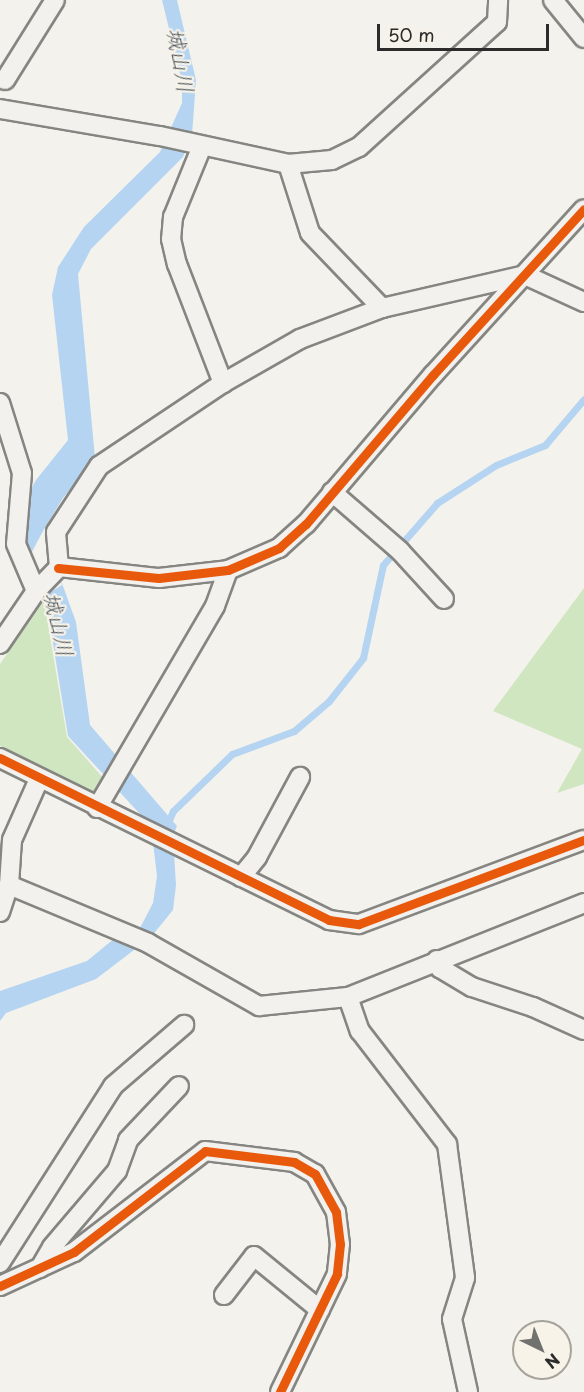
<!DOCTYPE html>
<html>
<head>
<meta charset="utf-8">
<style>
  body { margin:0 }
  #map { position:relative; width:584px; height:1392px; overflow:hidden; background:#f4f2ec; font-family:"Playpen Sans","Klee One",sans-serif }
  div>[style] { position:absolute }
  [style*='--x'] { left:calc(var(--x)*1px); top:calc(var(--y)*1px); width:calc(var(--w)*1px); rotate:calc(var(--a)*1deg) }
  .green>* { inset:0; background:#cfe6c0 }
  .water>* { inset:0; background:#b5d4f2 }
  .pier>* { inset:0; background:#f4f2ec }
  .stream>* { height:7px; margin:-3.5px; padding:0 3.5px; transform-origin:3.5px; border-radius:3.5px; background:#b5d4f2 }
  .roads { filter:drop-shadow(2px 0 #858582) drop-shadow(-2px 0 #858582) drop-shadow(0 2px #858582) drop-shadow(0 -2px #858582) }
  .minor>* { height:18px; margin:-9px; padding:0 9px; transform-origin:9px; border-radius:9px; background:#f2f1ed }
  .cycleway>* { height:9px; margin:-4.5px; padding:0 4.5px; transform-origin:4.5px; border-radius:4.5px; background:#e8590c }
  span { translate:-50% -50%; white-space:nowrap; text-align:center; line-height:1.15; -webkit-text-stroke:4.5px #f7f3e8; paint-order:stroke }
  .water-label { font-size:22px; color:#47525d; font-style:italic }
  .north { position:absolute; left:512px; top:1320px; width:60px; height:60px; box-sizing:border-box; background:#f7f3e8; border:2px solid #a5a39c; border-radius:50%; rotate:137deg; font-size:16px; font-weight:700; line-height:24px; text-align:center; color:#2b2b2b }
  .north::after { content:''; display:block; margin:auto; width:21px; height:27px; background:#71716f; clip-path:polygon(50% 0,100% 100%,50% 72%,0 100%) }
  .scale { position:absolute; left:377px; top:24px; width:172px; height:27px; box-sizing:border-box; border:3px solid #2b2b2b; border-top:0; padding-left:8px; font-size:18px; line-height:21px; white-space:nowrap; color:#2b2b2b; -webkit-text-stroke:4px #f7f3e8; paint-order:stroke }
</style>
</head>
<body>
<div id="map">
  <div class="green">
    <div style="clip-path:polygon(584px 588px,584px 784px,557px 793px,582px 749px,493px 711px)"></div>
    <div style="clip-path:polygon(44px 601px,67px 737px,104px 779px,96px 795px,0 746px,0 664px)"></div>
  </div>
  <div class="water">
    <div style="clip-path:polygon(162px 0,177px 0,196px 80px,192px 135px,183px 157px,91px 249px,78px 274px,95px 458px,63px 498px,43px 531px,76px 622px,90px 725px,177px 826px,173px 836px,176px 885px,173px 910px,151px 937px,96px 979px,6px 1013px,0 1021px,0 991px,87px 961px,115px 938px,140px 928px,153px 903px,157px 876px,151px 826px,68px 736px,45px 594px,19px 529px,23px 503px,36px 480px,68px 440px,52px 295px,58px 267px,84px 227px,160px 152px,182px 103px,182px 82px)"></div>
  </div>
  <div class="pier">
    <div style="clip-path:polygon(43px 531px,62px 585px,42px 597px,27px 561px)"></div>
  </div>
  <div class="stream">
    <div style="--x:167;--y:825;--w:15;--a:-67"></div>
    <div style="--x:173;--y:811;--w:82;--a:-44"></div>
    <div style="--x:232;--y:754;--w:66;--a:-20.4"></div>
    <div style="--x:294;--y:731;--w:46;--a:-40.6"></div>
    <div style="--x:329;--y:701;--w:55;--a:-51.7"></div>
    <div style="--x:363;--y:658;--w:95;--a:-77.9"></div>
    <div style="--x:383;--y:565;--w:82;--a:-48.9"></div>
    <div style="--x:437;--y:503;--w:70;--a:-32.8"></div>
    <div style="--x:496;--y:465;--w:53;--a:-22.2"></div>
    <div style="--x:545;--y:445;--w:60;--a:-49.7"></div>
  </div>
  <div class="roads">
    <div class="minor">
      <div style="--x:553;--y:0;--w:49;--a:50.8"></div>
      <div style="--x:5;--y:80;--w:94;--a:-58"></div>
      <div style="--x:0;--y:109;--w:162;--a:9.6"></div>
      <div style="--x:160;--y:136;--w:131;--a:12.3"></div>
      <div style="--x:288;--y:164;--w:44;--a:-5.2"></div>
      <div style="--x:332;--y:160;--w:30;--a:-26"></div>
      <div style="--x:359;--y:147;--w:186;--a:-42.2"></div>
      <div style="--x:497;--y:22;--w:22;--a:-87"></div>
      <div style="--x:202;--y:146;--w:77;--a:112.2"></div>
      <div style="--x:173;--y:217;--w:22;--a:95"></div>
      <div style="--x:171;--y:239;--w:26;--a:77"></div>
      <div style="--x:177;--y:264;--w:128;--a:68.9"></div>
      <div style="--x:288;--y:164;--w:72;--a:72.3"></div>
      <div style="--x:310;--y:233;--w:104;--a:46.2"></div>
      <div style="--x:0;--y:403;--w:73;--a:72.6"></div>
      <div style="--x:22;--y:473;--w:71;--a:94.8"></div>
      <div style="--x:16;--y:544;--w:51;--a:66.9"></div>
      <div style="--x:332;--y:492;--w:90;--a:40.9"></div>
      <div style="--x:400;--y:551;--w:65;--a:47.5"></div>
      <div style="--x:59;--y:567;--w:101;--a:6.3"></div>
      <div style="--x:159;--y:578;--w:69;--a:-6.6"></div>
      <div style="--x:228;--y:570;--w:56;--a:-23.3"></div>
      <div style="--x:279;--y:548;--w:36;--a:-42"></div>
      <div style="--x:306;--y:524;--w:196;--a:-49.6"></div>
      <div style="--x:433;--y:375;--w:224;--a:-47.7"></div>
      <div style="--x:59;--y:567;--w:35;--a:-95"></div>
      <div style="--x:56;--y:532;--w:79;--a:-56.9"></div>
      <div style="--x:99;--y:466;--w:149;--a:-33.8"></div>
      <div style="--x:223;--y:383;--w:89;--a:-29.7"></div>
      <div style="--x:300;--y:339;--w:88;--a:-20.7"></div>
      <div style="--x:382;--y:308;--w:147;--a:-13"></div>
      <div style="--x:525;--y:275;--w:65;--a:24.6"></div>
      <div style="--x:0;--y:644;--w:64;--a:-55.8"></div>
      <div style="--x:36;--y:591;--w:33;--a:-46"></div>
      <div style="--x:0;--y:758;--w:367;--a:26.2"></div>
      <div style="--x:329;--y:920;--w:30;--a:8"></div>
      <div style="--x:359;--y:924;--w:240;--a:-20.5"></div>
      <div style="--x:97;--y:808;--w:234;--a:-59.7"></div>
      <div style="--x:215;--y:606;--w:38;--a:-70"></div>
      <div style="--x:241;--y:877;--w:26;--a:-51"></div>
      <div style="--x:257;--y:857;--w:91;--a:-61.7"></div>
      <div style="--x:9;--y:885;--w:151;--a:22.6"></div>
      <div style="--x:148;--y:943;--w:128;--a:29.6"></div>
      <div style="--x:259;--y:1006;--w:89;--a:-5.8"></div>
      <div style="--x:348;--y:997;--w:254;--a:-21.7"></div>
      <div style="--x:0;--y:912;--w:28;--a:-72"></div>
      <div style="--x:9;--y:885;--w:45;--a:-86.2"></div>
      <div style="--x:12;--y:840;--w:67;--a:-66.1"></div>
      <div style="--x:437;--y:960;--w:9;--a:69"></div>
      <div style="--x:440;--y:968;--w:37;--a:31"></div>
      <div style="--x:472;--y:987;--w:64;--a:18.2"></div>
      <div style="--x:533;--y:1007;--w:56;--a:24.3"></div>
      <div style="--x:348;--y:997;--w:36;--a:71"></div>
      <div style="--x:360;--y:1031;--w:143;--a:52.4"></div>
      <div style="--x:447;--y:1144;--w:135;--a:82.3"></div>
      <div style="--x:465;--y:1278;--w:43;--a:107.6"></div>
      <div style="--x:452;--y:1319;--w:75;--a:77.6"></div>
      <div style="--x:0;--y:1263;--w:210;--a:-57.4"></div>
      <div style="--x:113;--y:1086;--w:94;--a:-40.7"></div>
      <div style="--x:40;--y:1268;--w:24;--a:-60"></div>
      <div style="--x:52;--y:1247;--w:100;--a:-49.5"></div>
      <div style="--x:117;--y:1171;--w:33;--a:-70"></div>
      <div style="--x:128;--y:1140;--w:74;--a:-46.6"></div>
      <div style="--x:0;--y:1286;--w:81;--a:-24.7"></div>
      <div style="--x:74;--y:1252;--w:165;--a:-37.6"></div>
      <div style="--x:205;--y:1151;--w:90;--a:7"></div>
      <div style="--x:294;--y:1162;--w:24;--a:30"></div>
      <div style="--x:315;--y:1174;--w:43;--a:61.1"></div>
      <div style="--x:336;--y:1212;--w:32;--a:83"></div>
      <div style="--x:340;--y:1244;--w:30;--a:96"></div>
      <div style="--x:337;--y:1274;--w:131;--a:115.8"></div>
      <div style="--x:224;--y:1295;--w:49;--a:-52.4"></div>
      <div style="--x:254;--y:1256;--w:85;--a:39.3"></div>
    </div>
  </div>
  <div class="cycleway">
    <div style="--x:58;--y:568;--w:101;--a:5.7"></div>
    <div style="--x:159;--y:578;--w:69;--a:-6.6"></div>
    <div style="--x:228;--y:570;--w:56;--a:-23.3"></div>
    <div style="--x:279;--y:548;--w:36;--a:-42"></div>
    <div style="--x:306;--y:524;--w:196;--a:-49.6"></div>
    <div style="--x:433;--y:375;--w:224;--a:-47.7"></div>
    <div style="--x:0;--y:758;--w:367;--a:26.2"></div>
    <div style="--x:329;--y:920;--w:30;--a:8"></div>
    <div style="--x:359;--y:924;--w:240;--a:-20.5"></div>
    <div style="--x:0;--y:1286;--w:81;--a:-24.7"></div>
    <div style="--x:74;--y:1252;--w:165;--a:-37.6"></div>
    <div style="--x:205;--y:1151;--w:90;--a:7"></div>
    <div style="--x:294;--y:1162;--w:24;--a:30"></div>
    <div style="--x:315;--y:1174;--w:43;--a:61.1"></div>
    <div style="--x:336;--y:1212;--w:32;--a:83"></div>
    <div style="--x:340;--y:1244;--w:30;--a:96"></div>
    <div style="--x:337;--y:1274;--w:131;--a:115.8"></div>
  </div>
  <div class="water-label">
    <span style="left:182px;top:60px;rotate:80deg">城山川</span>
    <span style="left:60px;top:624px;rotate:77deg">城山川</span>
  </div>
  <div class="north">N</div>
  <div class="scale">50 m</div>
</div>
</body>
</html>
